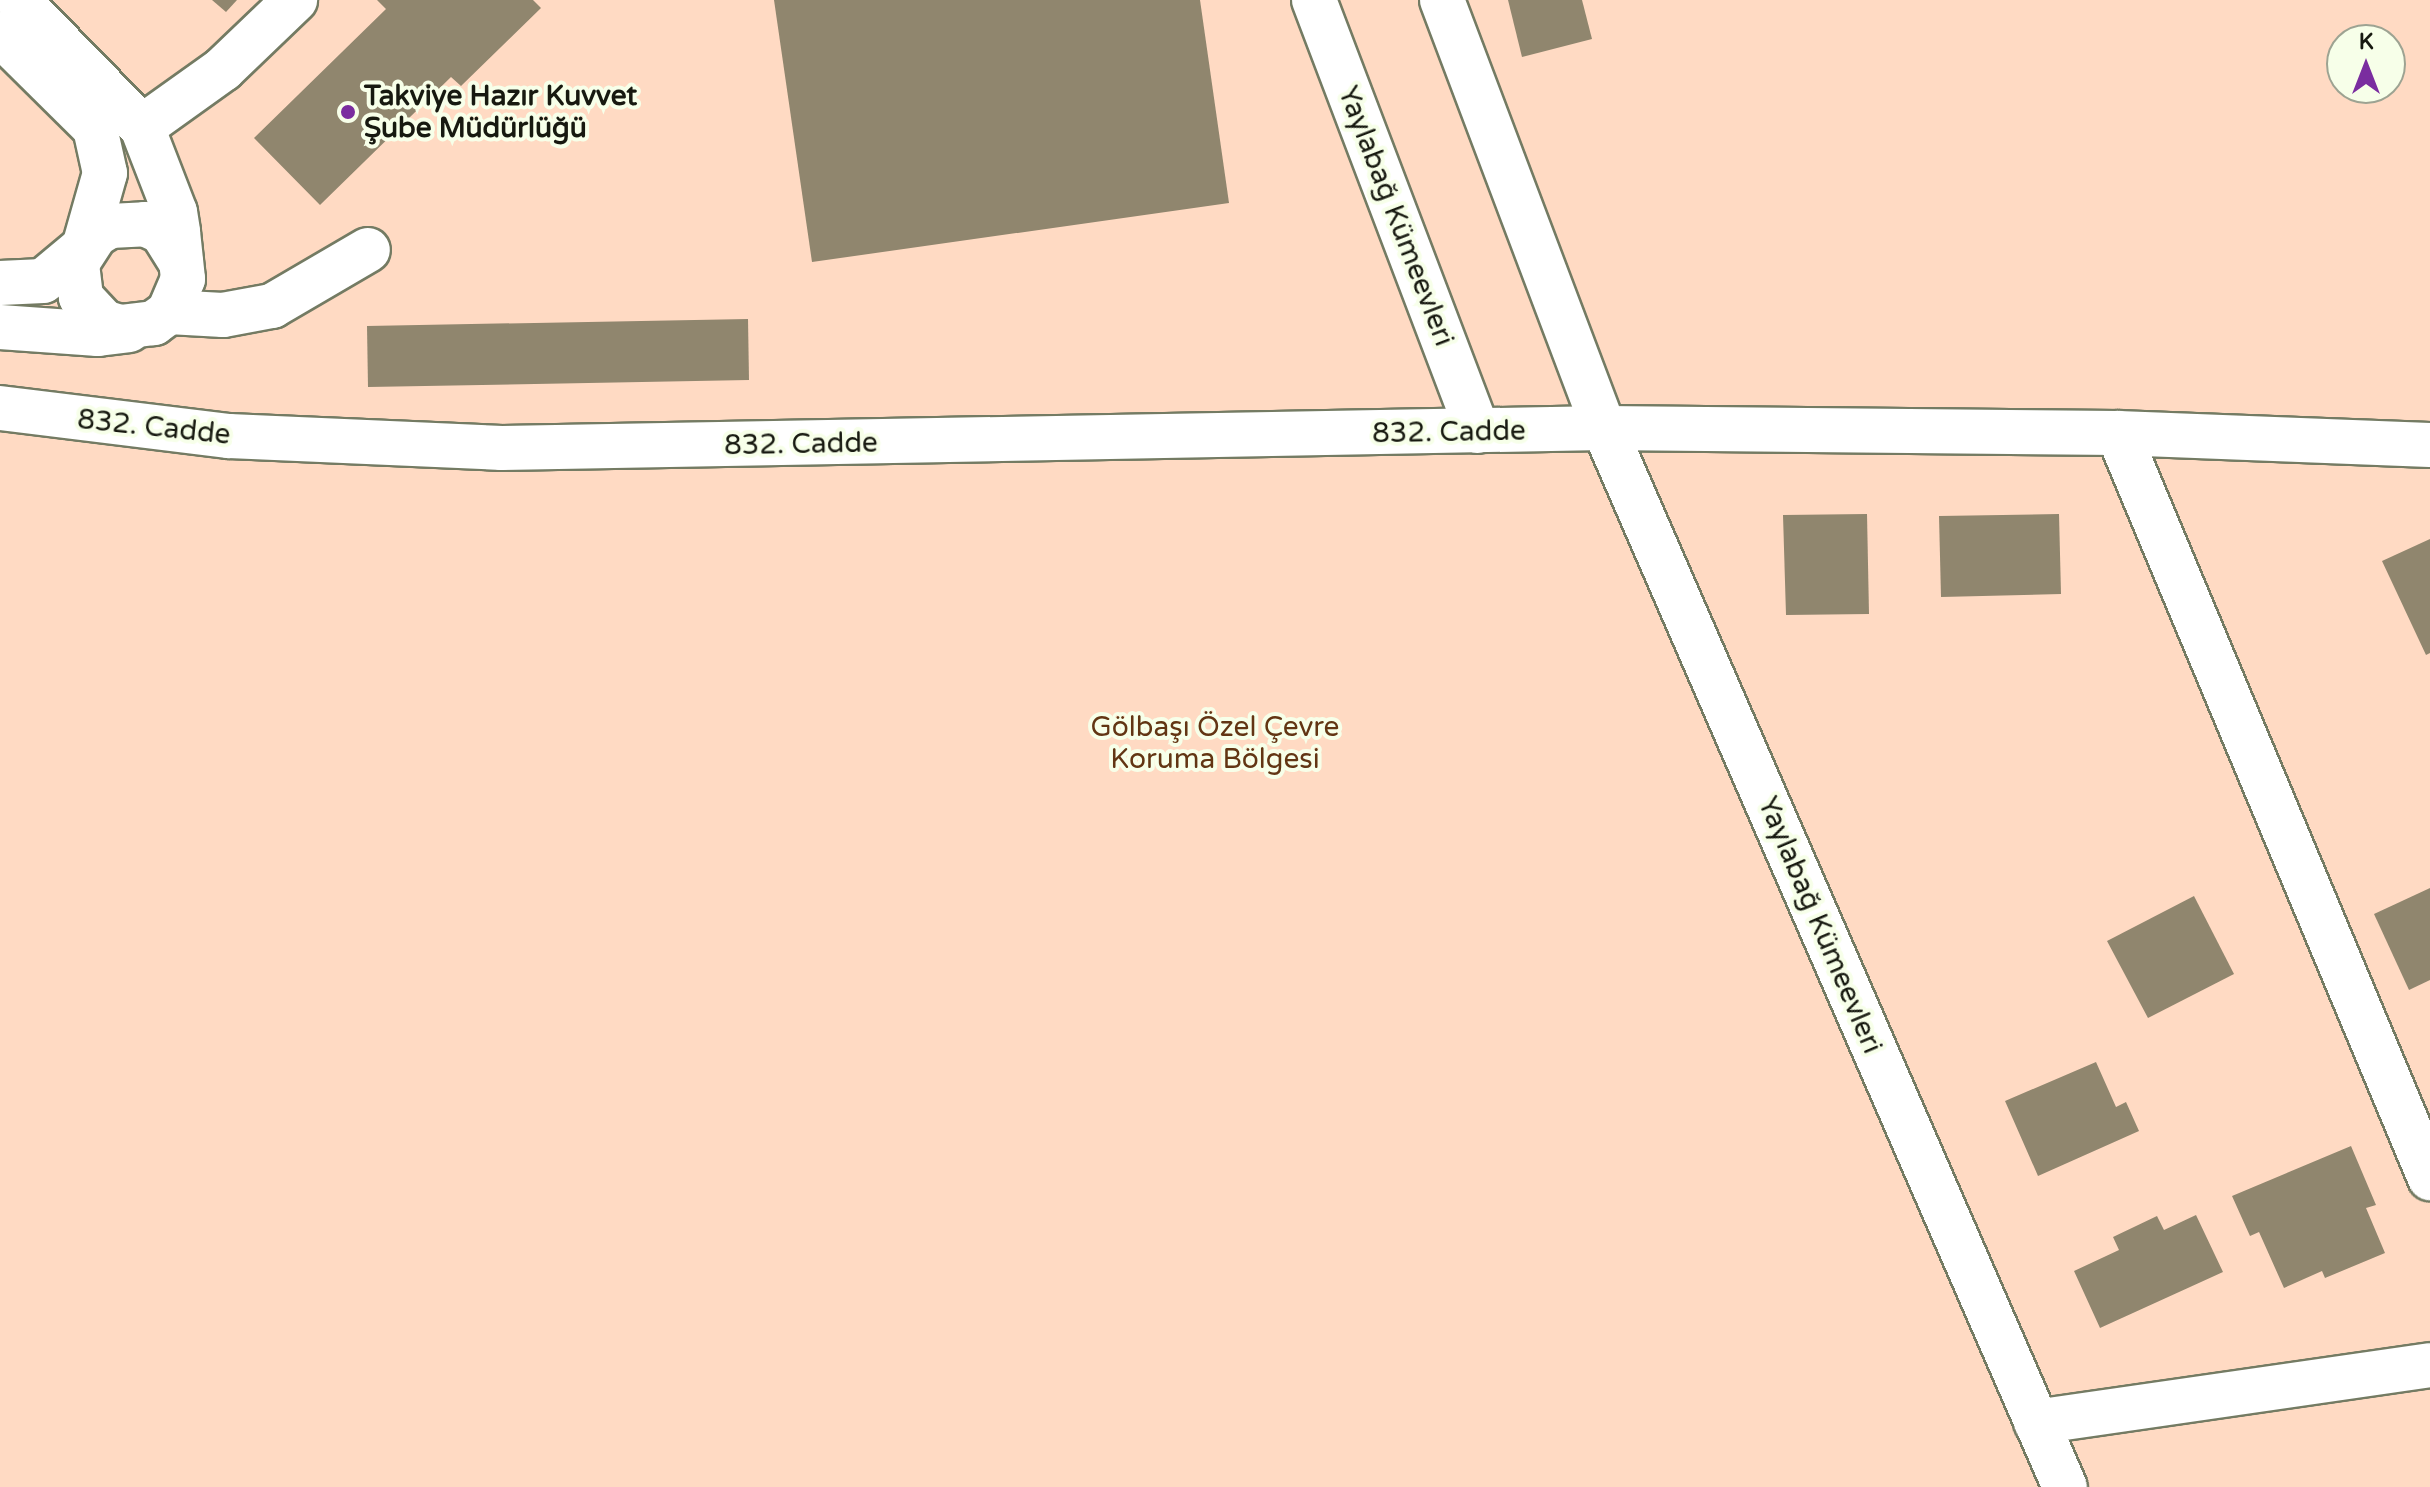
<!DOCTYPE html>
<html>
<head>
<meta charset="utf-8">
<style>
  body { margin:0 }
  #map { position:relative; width:2430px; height:1487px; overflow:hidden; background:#f7ffe9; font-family:"Varela Round",sans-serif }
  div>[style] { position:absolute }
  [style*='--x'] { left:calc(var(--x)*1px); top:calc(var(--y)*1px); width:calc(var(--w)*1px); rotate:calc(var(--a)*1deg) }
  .green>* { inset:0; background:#ffdac3 }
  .building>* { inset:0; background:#90866e }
  .roads { filter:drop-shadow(2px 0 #747b63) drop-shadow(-2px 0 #747b63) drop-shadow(0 2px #747b63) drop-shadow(0 -2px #747b63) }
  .street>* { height:44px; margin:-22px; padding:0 22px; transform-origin:22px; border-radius:22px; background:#fff }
  .secondary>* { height:44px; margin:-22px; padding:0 22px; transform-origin:22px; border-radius:22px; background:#fff }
  .dots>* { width:22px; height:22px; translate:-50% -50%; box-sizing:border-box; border:4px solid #f7ffe9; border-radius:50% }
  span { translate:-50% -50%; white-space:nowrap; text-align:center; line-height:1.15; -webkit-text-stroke:8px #f7ffe9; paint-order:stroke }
  .poi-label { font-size:28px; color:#171910; font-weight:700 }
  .left { translate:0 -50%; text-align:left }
  .street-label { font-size:28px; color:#171910 }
  .park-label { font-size:28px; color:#623513 }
  .north { position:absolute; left:2326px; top:24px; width:80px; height:80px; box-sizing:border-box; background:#f7ffe9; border:2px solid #9da392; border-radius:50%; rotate:0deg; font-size:22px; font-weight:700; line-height:32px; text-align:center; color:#171910 }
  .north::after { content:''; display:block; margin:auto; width:28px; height:36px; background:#7a2d9f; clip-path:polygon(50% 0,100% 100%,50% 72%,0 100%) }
</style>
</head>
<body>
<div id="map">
  <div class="green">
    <div style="clip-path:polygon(evenodd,0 0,2430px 0,2430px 1487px,0 1487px,0 0,2342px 40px,2390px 40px,2390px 88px,2342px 88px,2342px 40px)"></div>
  </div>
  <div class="building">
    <div style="clip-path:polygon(212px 0,237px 0,226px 12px)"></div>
    <div style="clip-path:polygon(377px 0,533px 0,541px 8px,461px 86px,451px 77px,320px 205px,254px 138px,386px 9px)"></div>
    <div style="clip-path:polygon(774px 0,1200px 0,1229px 203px,812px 262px)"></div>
    <div style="clip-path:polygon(1508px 0,1582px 0,1592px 39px,1522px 57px)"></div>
    <div style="clip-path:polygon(748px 319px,749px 380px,368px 387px,367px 326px)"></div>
    <div style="clip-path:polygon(1867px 514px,1869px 614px,1786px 615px,1783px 515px)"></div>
    <div style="clip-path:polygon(2059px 514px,2061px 594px,1941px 597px,1939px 516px)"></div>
    <div style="clip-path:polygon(2430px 539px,2430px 653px,2426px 655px,2382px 561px)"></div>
    <div style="clip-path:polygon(2430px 888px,2430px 980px,2409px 990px,2374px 914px)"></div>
    <div style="clip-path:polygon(2194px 896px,2234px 974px,2148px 1018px,2107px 941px)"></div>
    <div style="clip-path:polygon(2096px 1062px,2116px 1107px,2126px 1102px,2139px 1131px,2038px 1176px,2005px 1101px)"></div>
    <div style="clip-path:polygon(2351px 1146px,2376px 1205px,2366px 1208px,2385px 1253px,2325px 1278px,2322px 1271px,2284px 1288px,2259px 1232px,2250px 1236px,2232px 1196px)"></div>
    <div style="clip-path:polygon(2196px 1215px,2223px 1272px,2100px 1328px,2074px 1271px,2119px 1250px,2113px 1237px,2157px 1216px,2164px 1230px)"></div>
  </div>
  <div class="roads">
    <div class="street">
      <div style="--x:18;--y:0;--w:177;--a:45.7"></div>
      <div style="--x:142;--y:127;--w:91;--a:68.8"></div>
      <div style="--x:175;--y:212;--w:20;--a:81"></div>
      <div style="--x:178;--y:232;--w:47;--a:83.9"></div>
      <div style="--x:183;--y:279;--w:36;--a:113"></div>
      <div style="--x:169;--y:312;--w:19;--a:144"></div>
      <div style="--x:154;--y:323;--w:34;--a:173"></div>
      <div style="--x:120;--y:327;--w:17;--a:-163"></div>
      <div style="--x:104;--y:322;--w:34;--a:-133"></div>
      <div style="--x:81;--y:297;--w:34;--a:-97"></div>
      <div style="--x:77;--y:263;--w:33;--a:-57"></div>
      <div style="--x:95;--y:235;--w:17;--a:-31"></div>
      <div style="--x:110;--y:226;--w:35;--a:-3"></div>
      <div style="--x:145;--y:224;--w:19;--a:25"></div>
      <div style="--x:162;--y:232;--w:36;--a:58"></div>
      <div style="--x:1314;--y:0;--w:461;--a:69.2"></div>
      <div style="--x:1442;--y:0;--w:458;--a:69.3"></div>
      <div style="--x:0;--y:34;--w:134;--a:44.7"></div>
      <div style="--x:95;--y:128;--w:46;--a:77.5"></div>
      <div style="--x:105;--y:173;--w:77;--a:105.8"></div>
      <div style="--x:84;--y:247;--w:53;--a:140.3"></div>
      <div style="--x:43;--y:281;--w:43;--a:177.3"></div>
      <div style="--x:142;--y:127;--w:100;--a:-35.6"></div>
      <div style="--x:223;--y:69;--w:100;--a:-43.8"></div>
      <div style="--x:169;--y:312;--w:54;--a:3.2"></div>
      <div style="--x:223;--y:315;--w:50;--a:-10.4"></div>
      <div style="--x:272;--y:306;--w:111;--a:-30.3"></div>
      <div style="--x:0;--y:327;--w:98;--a:4.1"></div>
      <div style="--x:98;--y:334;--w:31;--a:-7"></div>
      <div style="--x:2118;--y:433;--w:808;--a:67.28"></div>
      <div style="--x:2036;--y:1422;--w:398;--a:-8.2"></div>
    </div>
    <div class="secondary">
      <div style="--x:0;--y:408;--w:231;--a:7"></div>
      <div style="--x:229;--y:436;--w:273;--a:2.5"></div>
      <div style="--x:502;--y:448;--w:1102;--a:-1.04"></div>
      <div style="--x:1604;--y:428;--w:514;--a:0.56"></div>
      <div style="--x:2118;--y:433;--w:312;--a:2.2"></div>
      <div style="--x:1604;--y:428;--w:1155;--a:66.48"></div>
    </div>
  </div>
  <div class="dots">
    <div style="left:348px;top:112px;background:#7a2d9f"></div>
  </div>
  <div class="poi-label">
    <span class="left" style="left:364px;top:112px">Takviye Hazır Kuvvet<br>Şube Müdürlüğü</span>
  </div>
  <div class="street-label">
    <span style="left:1396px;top:216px;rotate:69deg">Yaylabağ Kümeevleri</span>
    <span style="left:154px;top:427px;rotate:6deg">832. Cadde</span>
    <span style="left:1449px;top:432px;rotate:-1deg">832. Cadde</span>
    <span style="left:801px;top:444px;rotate:-1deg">832. Cadde</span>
    <span style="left:1820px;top:925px;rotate:67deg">Yaylabağ Kümeevleri</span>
  </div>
  <div class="park-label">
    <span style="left:1215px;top:743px">Gölbaşı Özel Çevre<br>Koruma Bölgesi</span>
  </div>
  <div class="north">K</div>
</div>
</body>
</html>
